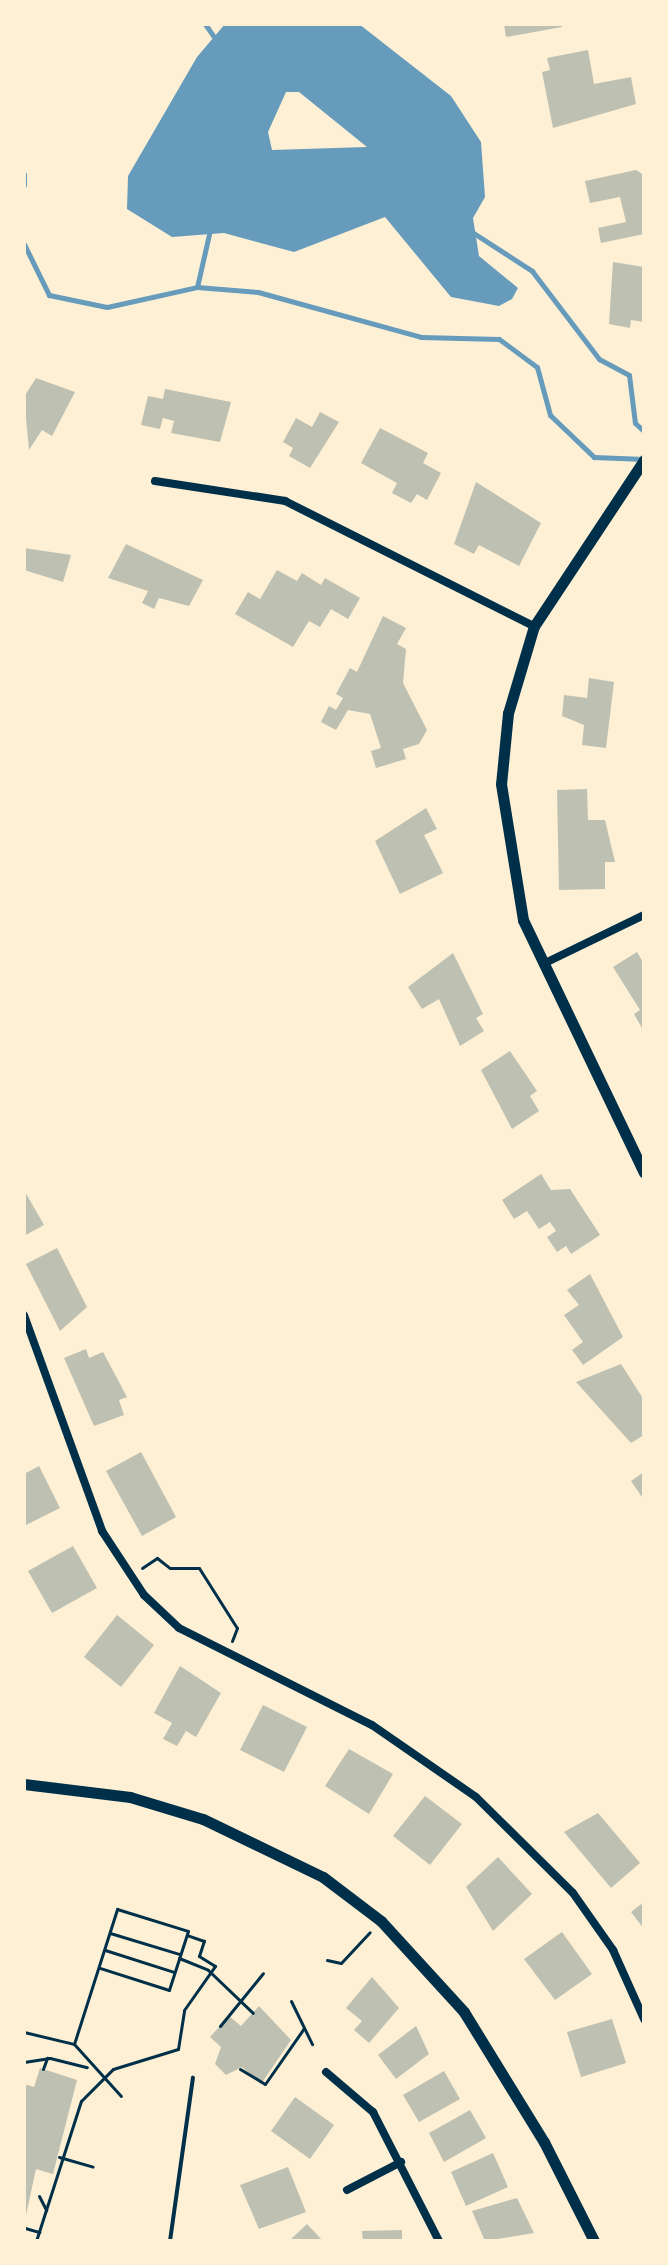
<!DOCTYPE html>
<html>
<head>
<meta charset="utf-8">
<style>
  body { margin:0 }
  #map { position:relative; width:668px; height:2265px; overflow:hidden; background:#fdf0d5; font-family:Bitter,serif }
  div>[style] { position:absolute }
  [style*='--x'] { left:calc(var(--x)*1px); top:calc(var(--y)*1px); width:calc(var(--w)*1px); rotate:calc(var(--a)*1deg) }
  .water>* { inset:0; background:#669bbc }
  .stream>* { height:5px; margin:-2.5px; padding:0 2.5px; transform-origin:2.5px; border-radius:2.5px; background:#669bbc }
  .building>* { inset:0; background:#bec0b2 }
  .path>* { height:3px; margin:-1.5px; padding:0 1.5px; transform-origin:1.5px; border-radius:1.5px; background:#003049 }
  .service>* { height:4px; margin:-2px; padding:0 2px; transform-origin:2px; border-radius:2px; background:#003049 }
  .minor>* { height:8px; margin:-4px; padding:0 4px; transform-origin:4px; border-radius:4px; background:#003049 }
  .tertiary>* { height:11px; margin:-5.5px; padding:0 5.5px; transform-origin:5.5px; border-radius:5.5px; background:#003049 }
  span { translate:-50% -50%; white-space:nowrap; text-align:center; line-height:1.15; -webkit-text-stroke:7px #fdf0d5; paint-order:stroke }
  .frame { position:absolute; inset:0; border:26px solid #fdf0d5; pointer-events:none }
</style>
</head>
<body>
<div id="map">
  <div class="water">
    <div style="clip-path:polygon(evenodd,225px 24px,359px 24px,451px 96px,481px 142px,485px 197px,473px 218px,479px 256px,518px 288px,512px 299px,499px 306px,451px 297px,385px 217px,294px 252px,224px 233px,172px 237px,127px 209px,128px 176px,197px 57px,225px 24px,286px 92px,299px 92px,367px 147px,272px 150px,268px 132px,286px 92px)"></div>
  </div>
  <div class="stream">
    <div style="--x:205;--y:24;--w:16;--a:55"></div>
    <div style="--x:24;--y:174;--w:11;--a:90"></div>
    <div style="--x:472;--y:232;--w:72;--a:33"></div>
    <div style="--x:532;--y:271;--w:111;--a:52.7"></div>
    <div style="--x:599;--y:359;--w:34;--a:28"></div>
    <div style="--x:629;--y:375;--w:48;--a:82.9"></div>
    <div style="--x:635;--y:423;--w:12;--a:42"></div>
    <div style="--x:24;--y:244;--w:57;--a:63.9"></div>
    <div style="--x:49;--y:295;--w:59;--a:11.7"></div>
    <div style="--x:107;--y:307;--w:92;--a:-12.5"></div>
    <div style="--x:197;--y:287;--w:58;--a:-77.2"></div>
    <div style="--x:197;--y:287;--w:61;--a:4.7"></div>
    <div style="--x:258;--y:292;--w:169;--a:15.4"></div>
    <div style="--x:421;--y:337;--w:78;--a:1.5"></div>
    <div style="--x:499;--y:339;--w:47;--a:36.4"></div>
    <div style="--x:537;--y:367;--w:50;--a:74.8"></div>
    <div style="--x:550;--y:415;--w:61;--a:43.7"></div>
    <div style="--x:594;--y:457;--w:50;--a:2.3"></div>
  </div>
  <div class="building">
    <div style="clip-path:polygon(504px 24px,561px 24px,562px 27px,506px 37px)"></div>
    <div style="clip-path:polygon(588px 50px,594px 84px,631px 77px,636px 104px,553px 128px,542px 72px,550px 70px,547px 58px)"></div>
    <div style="clip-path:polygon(636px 170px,644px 175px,644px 234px,601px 243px,598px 228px,626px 222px,620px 197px,590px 203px,585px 181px)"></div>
    <div style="clip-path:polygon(613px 262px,644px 267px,644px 322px,631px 320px,630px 328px,609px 324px)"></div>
    <div style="clip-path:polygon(36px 378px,75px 392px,52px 436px,42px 430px,29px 450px,24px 397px)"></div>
    <div style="clip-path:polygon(165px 389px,231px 402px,220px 442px,171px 433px,174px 421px,163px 418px,160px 429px,141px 425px,148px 396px,163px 399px)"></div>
    <div style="clip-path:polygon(320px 412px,339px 422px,310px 468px,289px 456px,293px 448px,283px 442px,296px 418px,312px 427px)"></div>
    <div style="clip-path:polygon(380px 428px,428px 453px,423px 463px,441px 473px,427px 500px,417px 494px,411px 503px,392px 493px,397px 483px,361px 463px)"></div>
    <div style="clip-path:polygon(476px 482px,541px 523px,519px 566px,479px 545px,474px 554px,454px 544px)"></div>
    <div style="clip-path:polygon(126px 544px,203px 580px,189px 606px,159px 598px,154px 609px,142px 603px,148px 591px,108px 578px)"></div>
    <div style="clip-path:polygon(24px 548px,71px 555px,63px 582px,24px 570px)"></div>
    <div style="clip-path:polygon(277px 570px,297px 581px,302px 573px,321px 585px,325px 578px,360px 598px,348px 619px,331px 609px,320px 627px,309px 621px,293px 647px,235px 614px,248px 592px,260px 599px)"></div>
    <div style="clip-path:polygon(383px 616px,406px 628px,397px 644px,406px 649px,403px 683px,427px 730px,419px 744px,403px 749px,406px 759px,376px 768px,371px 751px,381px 748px,370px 714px,348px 710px,336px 730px,321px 722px,329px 706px,336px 710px,343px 698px,336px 694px,350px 668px,357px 672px)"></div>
    <div style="clip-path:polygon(589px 678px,614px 682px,606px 748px,582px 745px,584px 725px,562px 716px,564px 695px,587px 698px)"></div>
    <div style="clip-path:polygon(587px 789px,588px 820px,605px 820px,615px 862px,605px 862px,605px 889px,559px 890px,557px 790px)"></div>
    <div style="clip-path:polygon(426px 808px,437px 829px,424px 835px,443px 873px,400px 894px,375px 841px)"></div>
    <div style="clip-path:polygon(637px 952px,644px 964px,642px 1028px,634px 1014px,640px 1010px,613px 967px)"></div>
    <div style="clip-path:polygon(453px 953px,483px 1014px,476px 1018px,484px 1031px,460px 1046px,439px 999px,422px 1009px,408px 987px)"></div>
    <div style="clip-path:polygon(510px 1051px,537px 1091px,530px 1096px,539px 1111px,512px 1129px,481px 1070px)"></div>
    <div style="clip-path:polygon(541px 1174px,551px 1190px,570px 1189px,600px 1235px,571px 1254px,566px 1246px,557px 1252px,547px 1237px,556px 1231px,550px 1222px,539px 1229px,527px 1211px,514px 1219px,502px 1200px)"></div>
    <div style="clip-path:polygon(24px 1190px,44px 1225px,24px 1236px)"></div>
    <div style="clip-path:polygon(57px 1248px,87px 1307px,60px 1331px,26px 1264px)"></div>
    <div style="clip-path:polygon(590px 1274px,623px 1337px,583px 1365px,572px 1350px,583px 1342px,564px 1315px,579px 1305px,567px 1290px)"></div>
    <div style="clip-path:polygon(86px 1349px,89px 1358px,103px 1352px,127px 1397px,119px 1400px,124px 1415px,94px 1426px,64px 1358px)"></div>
    <div style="clip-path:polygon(621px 1364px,644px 1400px,644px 1435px,631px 1443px,576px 1382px)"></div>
    <div style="clip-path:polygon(141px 1452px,176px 1517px,142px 1536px,106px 1471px)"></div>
    <div style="clip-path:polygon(39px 1466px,60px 1508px,24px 1526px,24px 1474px)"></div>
    <div style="clip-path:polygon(644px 1472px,644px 1500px,631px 1481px)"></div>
    <div style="clip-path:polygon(73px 1546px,97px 1588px,52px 1613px,28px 1571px)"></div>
    <div style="clip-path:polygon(117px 1615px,154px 1645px,121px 1687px,84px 1657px)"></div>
    <div style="clip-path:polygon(180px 1666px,221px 1693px,196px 1737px,186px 1731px,177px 1746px,163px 1739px,172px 1723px,154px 1713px)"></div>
    <div style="clip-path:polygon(263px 1705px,307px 1727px,284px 1772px,240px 1750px)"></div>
    <div style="clip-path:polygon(349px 1749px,393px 1774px,369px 1814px,325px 1786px)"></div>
    <div style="clip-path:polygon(425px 1796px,462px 1824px,430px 1865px,393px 1836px)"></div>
    <div style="clip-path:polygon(598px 1813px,640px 1863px,611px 1888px,564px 1832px)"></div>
    <div style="clip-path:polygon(498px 1857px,532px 1894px,493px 1931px,466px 1887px)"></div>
    <div style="clip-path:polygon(644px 1902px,644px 1929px,631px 1912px)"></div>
    <div style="clip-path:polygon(562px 1932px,592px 1974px,555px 2000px,524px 1959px)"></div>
    <div style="clip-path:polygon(372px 1977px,399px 2008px,369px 2043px,354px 2030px,362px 2021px,346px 2008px)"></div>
    <div style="clip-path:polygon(259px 2006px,291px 2040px,261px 2084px,242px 2067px,226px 2075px,215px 2064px,221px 2047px,210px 2037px,229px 2016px,241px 2026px)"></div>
    <div style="clip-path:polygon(612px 2019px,626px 2063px,581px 2077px,567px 2032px)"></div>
    <div style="clip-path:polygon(416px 2026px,429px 2054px,396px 2079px,378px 2055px)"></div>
    <div style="clip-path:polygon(40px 2068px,77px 2080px,53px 2174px,36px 2169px,25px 2220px,24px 2084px,34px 2087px)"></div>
    <div style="clip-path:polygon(444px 2071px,460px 2099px,419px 2122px,403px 2095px)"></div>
    <div style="clip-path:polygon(295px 2097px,334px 2125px,310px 2159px,271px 2131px)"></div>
    <div style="clip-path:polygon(470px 2110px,486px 2138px,444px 2162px,429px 2133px)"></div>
    <div style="clip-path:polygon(493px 2153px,508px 2187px,466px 2206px,451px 2172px)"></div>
    <div style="clip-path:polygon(288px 2167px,306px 2212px,259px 2229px,240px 2185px)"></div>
    <div style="clip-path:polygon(517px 2198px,534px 2233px,485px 2241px,472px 2211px)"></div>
    <div style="clip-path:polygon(307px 2224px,323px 2241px,289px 2241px)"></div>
    <div style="clip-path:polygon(402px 2230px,402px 2241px,363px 2241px,362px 2231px)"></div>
  </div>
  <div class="path">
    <div style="--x:142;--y:1568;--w:18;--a:-34"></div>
    <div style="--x:157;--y:1558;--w:16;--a:38"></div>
    <div style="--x:170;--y:1568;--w:29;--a:0"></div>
    <div style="--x:199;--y:1568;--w:71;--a:57.7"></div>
    <div style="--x:237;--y:1628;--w:14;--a:111"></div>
    <div style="--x:110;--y:1933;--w:72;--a:16.9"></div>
    <div style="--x:105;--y:1950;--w:72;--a:17.7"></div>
    <div style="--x:179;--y:1958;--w:31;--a:22"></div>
    <div style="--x:208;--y:1970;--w:62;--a:43.7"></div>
    <div style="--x:327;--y:1960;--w:14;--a:12"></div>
    <div style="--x:341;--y:1963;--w:42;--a:-46.9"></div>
    <div style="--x:291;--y:2001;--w:48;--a:64"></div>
    <div style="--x:220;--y:2026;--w:68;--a:-50.9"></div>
    <div style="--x:24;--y:2032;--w:51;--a:13.5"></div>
    <div style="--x:74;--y:2044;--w:70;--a:47.9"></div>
    <div style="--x:74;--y:2044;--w:142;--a:-72.3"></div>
    <div style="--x:117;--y:1909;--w:74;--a:17.2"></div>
    <div style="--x:188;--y:1931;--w:62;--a:107.9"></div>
    <div style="--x:169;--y:1990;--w:72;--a:-162.3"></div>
    <div style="--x:24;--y:2062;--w:26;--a:-9"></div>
    <div style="--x:50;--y:2058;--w:38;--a:14"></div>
    <div style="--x:43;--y:2069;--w:12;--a:-70"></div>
    <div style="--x:240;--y:2069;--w:29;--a:31"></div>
    <div style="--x:265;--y:2084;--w:68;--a:-55.1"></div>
    <div style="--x:644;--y:2138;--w:28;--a:90"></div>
    <div style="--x:59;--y:2157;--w:35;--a:16"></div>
    <div style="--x:39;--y:2196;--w:16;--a:63"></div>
    <div style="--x:25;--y:2228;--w:15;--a:16"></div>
    <div style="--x:36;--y:2241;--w:147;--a:-72.2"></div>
    <div style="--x:81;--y:2101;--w:45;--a:-45"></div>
    <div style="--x:113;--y:2069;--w:68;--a:-17.1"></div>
    <div style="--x:178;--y:2049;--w:39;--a:-81"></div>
    <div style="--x:184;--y:2010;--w:54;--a:-54.8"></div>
    <div style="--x:215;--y:1966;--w:19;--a:-148"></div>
    <div style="--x:199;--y:1956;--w:16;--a:-72"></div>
    <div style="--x:204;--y:1941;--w:18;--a:-161"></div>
  </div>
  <div class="service">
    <div style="--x:170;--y:2241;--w:165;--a:-82"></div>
  </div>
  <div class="minor">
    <div style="--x:155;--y:481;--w:132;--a:8.7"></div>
    <div style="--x:285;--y:501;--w:279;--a:26.7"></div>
    <div style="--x:543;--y:964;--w:112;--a:-25.9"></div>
    <div style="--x:24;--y:1315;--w:230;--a:70.1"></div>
    <div style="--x:102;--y:1531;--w:77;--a:56.7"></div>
    <div style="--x:144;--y:1595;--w:48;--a:43.3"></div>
    <div style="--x:179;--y:1628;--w:216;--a:26.7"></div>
    <div style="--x:372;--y:1725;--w:126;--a:34.7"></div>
    <div style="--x:476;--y:1797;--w:136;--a:44.7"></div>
    <div style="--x:573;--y:1893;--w:70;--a:54.9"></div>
    <div style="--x:613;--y:1950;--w:76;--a:65.8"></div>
    <div style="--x:326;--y:2072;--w:62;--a:40.4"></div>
    <div style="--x:373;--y:2112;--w:145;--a:62.9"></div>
    <div style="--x:347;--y:2190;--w:61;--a:-27.4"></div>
  </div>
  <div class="tertiary">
    <div style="--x:644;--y:460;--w:199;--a:123.5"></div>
    <div style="--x:534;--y:626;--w:91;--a:106.6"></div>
    <div style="--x:508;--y:713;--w:71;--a:95.6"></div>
    <div style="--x:501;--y:784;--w:138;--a:80.8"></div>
    <div style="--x:523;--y:920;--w:280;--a:64.4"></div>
    <div style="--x:24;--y:1784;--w:107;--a:7"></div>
    <div style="--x:130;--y:1797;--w:76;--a:16.8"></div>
    <div style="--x:203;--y:1819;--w:133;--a:25.8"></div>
    <div style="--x:323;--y:1877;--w:73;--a:37.2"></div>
    <div style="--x:381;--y:1921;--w:123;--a:47.6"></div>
    <div style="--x:464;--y:2012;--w:153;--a:58.4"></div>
    <div style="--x:544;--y:2142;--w:111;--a:63.2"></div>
  </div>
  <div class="frame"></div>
</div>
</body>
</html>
